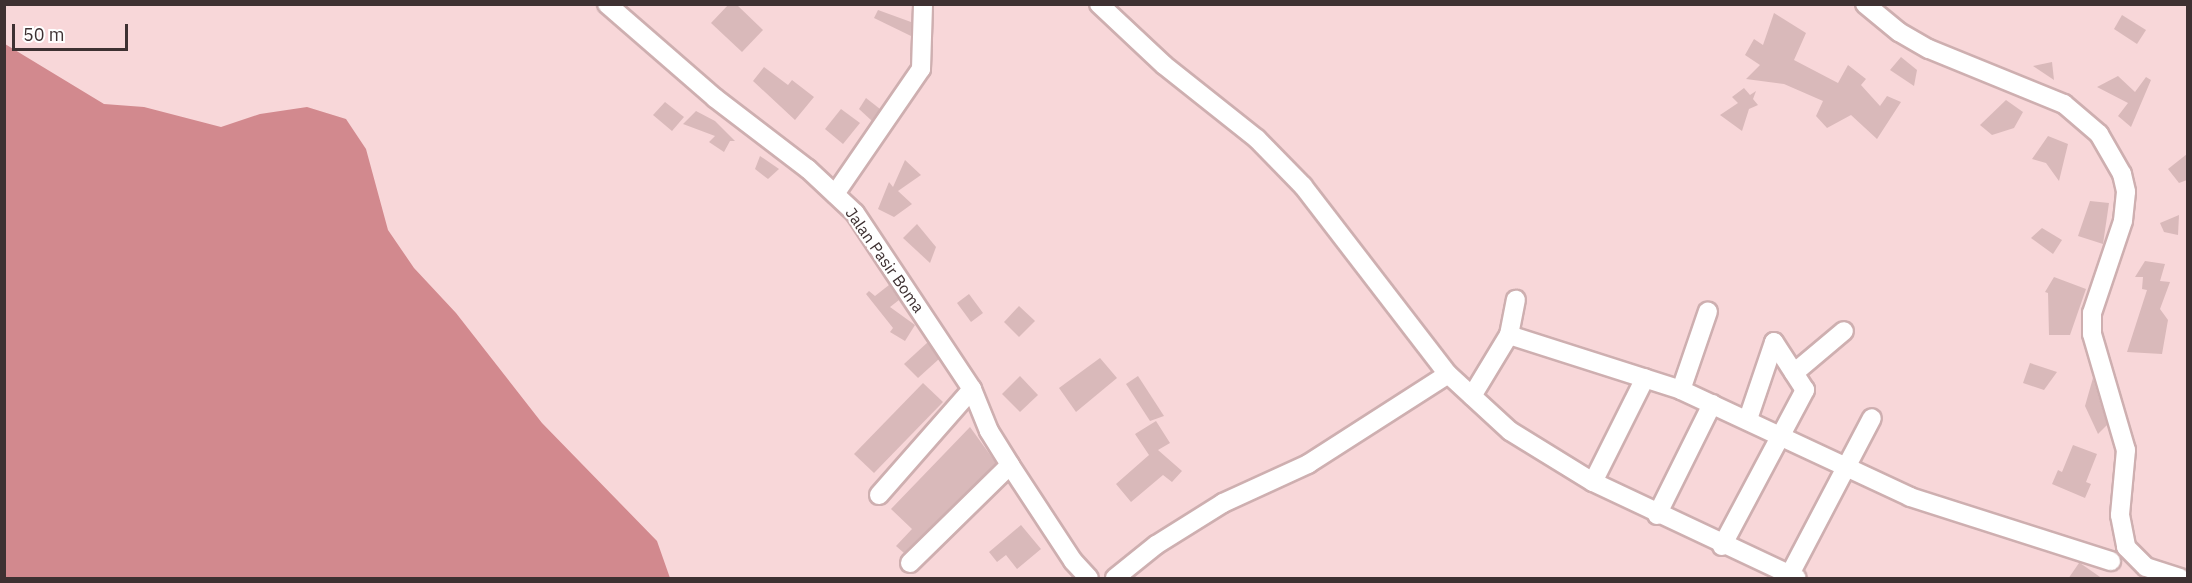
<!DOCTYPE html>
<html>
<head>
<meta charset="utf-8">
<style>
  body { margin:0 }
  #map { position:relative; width:2192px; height:583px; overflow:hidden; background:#f8d7d9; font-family:"IBM Plex Sans",sans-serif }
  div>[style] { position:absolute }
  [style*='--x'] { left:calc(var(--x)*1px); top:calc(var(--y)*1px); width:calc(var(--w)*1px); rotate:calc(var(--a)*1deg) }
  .forest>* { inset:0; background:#d2898e }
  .building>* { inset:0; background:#d9b9ba }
  .roads { filter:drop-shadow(2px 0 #ceafb0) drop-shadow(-2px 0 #ceafb0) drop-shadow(0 2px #ceafb0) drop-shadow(0 -2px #ceafb0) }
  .minor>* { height:18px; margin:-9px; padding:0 9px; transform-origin:9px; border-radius:9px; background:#fff }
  span { translate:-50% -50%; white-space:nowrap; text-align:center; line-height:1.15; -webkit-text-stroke:4.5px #fff; paint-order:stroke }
  .street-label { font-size:16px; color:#3e3132 }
  .frame { position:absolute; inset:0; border:6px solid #3e3132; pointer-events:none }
  .scale { position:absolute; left:12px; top:24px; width:116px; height:27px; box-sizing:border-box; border:3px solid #3e3132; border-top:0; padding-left:8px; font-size:18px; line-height:21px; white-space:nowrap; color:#3e3132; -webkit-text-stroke:4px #fff; paint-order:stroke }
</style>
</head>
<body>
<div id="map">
  <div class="forest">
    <div style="clip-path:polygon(5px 44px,104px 104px,144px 107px,221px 127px,260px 114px,307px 107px,346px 119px,366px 149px,388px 230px,414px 268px,456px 313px,542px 423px,657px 541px,670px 578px,5px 578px)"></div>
  </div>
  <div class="building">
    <div style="clip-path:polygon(729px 4px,736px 4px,763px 30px,742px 52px,711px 23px)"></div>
    <div style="clip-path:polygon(878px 10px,911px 22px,911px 36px,874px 18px)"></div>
    <div style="clip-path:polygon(1774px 13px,1806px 33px,1794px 60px,1838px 83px,1848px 65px,1866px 79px,1861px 85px,1880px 106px,1887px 96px,1901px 102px,1877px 139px,1851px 115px,1827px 128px,1816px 116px,1823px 101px,1784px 84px,1746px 79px,1760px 65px,1745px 55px,1754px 39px,1763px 45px)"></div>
    <div style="clip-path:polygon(2122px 15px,2146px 30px,2137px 44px,2114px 29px)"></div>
    <div style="clip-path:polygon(1901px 57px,1917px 70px,1914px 86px,1890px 70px)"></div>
    <div style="clip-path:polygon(2052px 62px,2054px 80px,2033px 66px)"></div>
    <div style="clip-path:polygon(764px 67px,788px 85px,792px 80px,814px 97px,795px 120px,753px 81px)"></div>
    <div style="clip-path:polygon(2118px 76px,2135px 92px,2146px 77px,2151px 80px,2131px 127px,2118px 116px,2128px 103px,2097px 87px)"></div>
    <div style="clip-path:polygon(1744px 88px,1750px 95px,1756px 91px,1753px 99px,1758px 105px,1749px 109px,1742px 131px,1720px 115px,1738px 103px,1732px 97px)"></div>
    <div style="clip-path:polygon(866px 98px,880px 109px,872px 121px,859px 109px)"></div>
    <div style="clip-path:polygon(2006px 100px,2023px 112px,2014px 128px,1992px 135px,1980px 125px)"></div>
    <div style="clip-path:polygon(665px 102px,684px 117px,672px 131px,653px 115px)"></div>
    <div style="clip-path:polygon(841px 109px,860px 123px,843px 144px,825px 129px)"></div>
    <div style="clip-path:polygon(696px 111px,715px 121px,735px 141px,730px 141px,724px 152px,709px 142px,715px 136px,683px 124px)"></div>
    <div style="clip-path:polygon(2048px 136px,2068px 144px,2059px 181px,2046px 163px,2032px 159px)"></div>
    <div style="clip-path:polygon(2187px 154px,2187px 180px,2179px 183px,2168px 169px)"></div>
    <div style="clip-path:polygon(760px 156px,779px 169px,768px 179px,755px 169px)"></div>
    <div style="clip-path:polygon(905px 160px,921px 175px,898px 191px,912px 204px,894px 217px,878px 209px,889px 182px,893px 187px)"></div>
    <div style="clip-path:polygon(2090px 201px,2109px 203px,2103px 244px,2078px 236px)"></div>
    <div style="clip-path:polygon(2179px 215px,2178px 235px,2164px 232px,2160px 223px)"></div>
    <div style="clip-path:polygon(917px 224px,936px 247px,930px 263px,903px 238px)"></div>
    <div style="clip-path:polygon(2042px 228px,2062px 240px,2053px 254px,2031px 238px)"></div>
    <div style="clip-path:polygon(2145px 261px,2165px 264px,2160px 281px,2170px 282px,2160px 309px,2168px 320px,2162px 354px,2127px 352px,2147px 290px,2142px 289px,2143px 277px,2135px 277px)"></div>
    <div style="clip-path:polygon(2054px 277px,2086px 289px,2070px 335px,2049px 335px,2048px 293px,2045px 292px)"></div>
    <div style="clip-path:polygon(889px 285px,899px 300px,890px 307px,915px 325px,905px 341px,890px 332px,893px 328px,866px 294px,869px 291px,875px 296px)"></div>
    <div style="clip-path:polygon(969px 294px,983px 313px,971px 322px,957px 303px)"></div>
    <div style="clip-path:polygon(1019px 306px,1035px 321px,1019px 337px,1004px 322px)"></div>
    <div style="clip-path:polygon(928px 342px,939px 359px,918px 378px,904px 364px)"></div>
    <div style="clip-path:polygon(1100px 358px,1117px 378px,1076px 412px,1059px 388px)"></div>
    <div style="clip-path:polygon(2030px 363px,2057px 372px,2044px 390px,2023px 383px)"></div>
    <div style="clip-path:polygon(1020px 376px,1038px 395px,1020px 412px,1002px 394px)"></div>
    <div style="clip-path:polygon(1138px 376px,1164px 416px,1150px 421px,1126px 384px)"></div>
    <div style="clip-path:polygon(2093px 378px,2107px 425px,2098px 434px,2085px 406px)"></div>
    <div style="clip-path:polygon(923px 383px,943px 402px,874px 473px,854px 454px)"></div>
    <div style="clip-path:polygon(1156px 421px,1170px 443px,1158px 450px,1182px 471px,1172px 482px,1163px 475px,1131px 502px,1116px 484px,1149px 455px,1135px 434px)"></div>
    <div style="clip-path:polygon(970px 427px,996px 463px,904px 553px,896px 546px,912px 529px,891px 509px)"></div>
    <div style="clip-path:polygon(2073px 445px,2097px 454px,2086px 482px,2091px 484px,2085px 498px,2052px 484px,2058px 470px,2062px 472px)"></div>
    <div style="clip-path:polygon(1021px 525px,1041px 549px,1017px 569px,1006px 555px,997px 562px,989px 552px)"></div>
    <div style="clip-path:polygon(2079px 563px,2080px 563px,2103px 579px,2068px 579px)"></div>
  </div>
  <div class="roads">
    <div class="minor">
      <div style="--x:607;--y:4;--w:143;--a:41"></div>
      <div style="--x:715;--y:98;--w:117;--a:37.4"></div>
      <div style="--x:808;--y:169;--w:64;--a:43.1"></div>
      <div style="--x:855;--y:213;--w:211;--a:56.4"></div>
      <div style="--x:972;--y:389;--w:45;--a:68"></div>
      <div style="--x:989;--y:431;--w:40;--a:58"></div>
      <div style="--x:1010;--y:465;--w:115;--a:56.7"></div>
      <div style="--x:1073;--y:561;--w:23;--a:47"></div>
      <div style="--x:1099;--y:4;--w:89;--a:43.2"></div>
      <div style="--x:1164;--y:65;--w:119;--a:38.5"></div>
      <div style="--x:1257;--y:139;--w:66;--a:45.6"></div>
      <div style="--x:1303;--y:186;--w:237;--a:52.4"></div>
      <div style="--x:1448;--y:374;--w:84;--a:42.6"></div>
      <div style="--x:1510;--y:431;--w:97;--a:31.6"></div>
      <div style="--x:1593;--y:482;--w:225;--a:25.2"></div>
      <div style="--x:1865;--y:4;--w:44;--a:39.5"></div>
      <div style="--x:1899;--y:32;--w:34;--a:30"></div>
      <div style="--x:1929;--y:49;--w:146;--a:22.2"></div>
      <div style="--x:2064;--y:104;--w:46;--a:40.6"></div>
      <div style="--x:2099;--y:134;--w:46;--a:60.1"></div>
      <div style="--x:2122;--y:174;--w:18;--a:77"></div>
      <div style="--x:2126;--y:192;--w:29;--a:96"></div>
      <div style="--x:2123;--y:221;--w:97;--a:108.6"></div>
      <div style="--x:2092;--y:313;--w:21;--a:90"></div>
      <div style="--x:2092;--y:334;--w:121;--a:73.7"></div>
      <div style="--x:2126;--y:450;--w:65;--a:95.3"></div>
      <div style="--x:2120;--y:515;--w:33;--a:79"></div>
      <div style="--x:2126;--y:547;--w:28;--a:45"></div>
      <div style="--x:2146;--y:567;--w:36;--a:18"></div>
      <div style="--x:835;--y:194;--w:152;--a:-55.5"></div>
      <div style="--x:921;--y:69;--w:65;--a:-88.2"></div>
      <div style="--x:1509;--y:335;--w:181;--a:17.7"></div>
      <div style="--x:1681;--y:390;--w:253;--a:25"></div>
      <div style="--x:1910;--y:497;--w:211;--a:17.7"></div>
      <div style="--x:1794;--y:373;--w:65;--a:-40"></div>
      <div style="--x:1681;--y:390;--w:83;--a:-71.1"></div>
      <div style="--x:1472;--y:396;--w:71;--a:-58.8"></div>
      <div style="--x:1509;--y:335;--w:36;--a:-79"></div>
      <div style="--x:1748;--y:419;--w:81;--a:-71.3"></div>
      <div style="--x:1593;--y:482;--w:116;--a:-63.4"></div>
      <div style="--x:879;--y:495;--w:141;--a:-48.7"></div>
      <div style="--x:1657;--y:515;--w:124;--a:-63.6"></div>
      <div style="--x:1722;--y:546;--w:177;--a:-62"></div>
      <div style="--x:1805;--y:390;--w:57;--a:-122.9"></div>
      <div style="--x:910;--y:563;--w:140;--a:-44.4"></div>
      <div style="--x:1789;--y:576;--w:178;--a:-62.3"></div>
      <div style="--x:1115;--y:578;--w:53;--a:-38.8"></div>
      <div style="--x:1156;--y:545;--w:79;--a:-32.1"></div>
      <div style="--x:1223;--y:503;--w:94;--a:-24.6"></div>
      <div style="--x:1308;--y:464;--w:166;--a:-32.7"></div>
    </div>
  </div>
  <div class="street-label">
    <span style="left:885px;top:260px;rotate:55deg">Jalan Pasir Boma</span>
  </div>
  <div class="frame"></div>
  <div class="scale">50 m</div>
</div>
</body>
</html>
